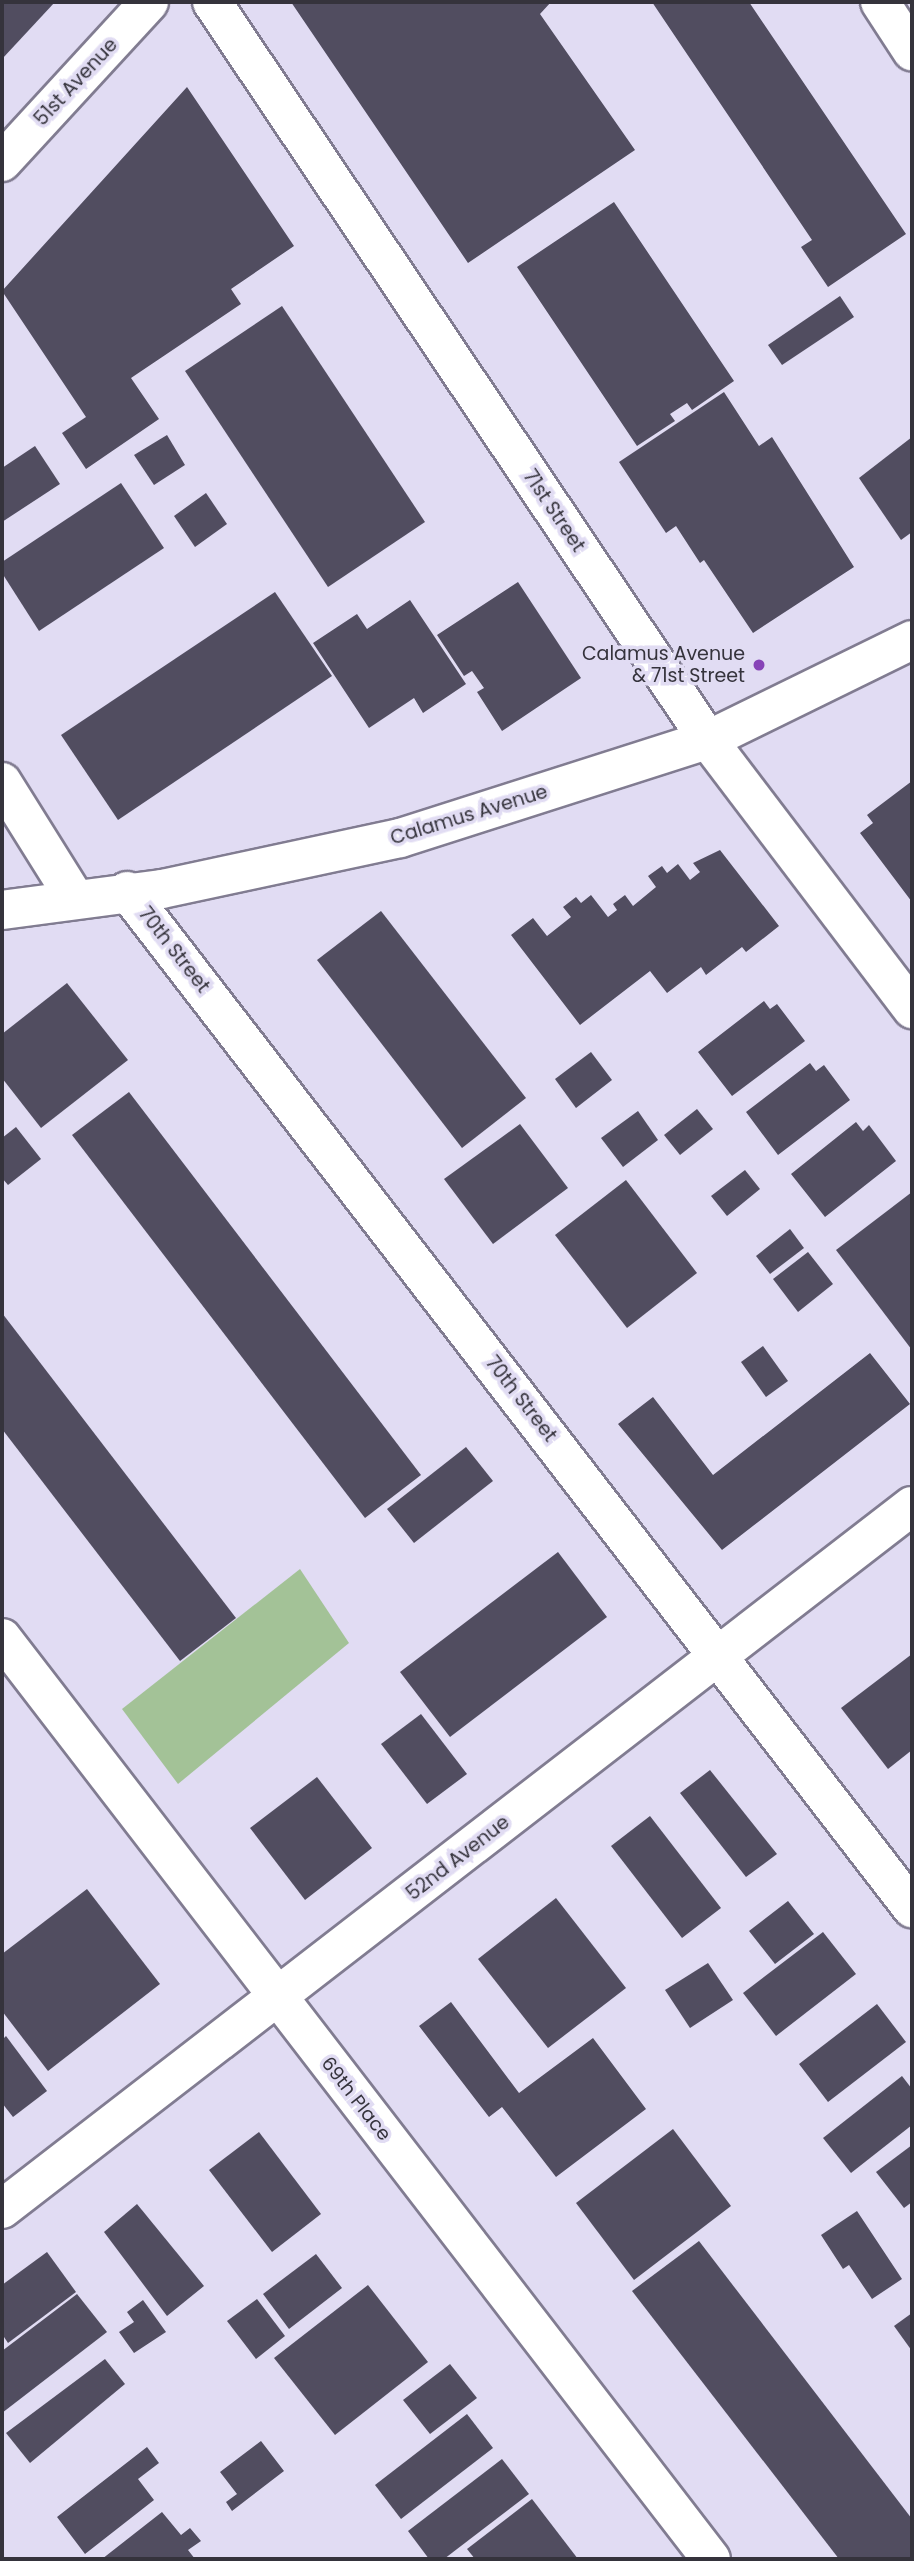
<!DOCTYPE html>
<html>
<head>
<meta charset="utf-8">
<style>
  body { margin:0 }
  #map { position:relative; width:914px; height:2561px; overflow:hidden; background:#e1dcf3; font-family:Poppins,sans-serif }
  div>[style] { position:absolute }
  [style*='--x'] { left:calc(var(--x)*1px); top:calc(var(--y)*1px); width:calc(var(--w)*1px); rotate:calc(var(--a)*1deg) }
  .green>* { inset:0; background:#a3c297 }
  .building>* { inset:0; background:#514d60 }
  .roads { filter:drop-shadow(2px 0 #817c91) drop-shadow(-2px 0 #817c91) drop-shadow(0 2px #817c91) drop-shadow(0 -2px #817c91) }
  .street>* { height:38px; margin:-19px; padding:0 19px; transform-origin:19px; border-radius:19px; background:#fff }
  .secondary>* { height:38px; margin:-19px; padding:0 19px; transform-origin:19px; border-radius:19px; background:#fff }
  .dots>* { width:19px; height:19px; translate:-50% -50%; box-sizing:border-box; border:4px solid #e1dcf3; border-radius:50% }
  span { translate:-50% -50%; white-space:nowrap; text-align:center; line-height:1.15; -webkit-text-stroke:7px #e1dcf3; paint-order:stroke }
  .street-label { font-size:19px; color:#35333c }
  .poi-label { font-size:19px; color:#35333c }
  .right { translate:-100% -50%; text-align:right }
  .frame { position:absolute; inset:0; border:4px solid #35333c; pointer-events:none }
</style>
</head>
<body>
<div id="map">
  <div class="green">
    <div style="clip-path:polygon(300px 1569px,349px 1643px,178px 1784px,122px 1709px)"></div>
  </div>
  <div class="building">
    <div style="clip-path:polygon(2px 2px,55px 2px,2px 59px)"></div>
    <div style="clip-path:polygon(291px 2px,551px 2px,540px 14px,635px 150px,468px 263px)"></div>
    <div style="clip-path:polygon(652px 2px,749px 2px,906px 234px,828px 287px,801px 247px,812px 240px)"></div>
    <div style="clip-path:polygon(187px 87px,294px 246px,231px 289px,241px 304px,131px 378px,159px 419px,86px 469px,62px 433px,86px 417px,2px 291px)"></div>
    <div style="clip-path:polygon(614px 202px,734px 381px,692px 410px,687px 403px,670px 414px,675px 421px,637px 446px,517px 267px)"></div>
    <div style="clip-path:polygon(840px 296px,854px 317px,782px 365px,768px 345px)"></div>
    <div style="clip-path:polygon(282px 306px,425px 522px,328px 587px,185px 371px)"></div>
    <div style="clip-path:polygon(724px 392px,759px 446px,772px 437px,854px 567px,753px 633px,704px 560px,700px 563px,676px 526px,666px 533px,619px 462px)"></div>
    <div style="clip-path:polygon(167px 435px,185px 465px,154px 485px,134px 455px)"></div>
    <div style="clip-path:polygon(912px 437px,912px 532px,901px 540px,859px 478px)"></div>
    <div style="clip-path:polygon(35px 446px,60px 484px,2px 522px,2px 468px)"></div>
    <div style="clip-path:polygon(121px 483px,164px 548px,39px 631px,2px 573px,2px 562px)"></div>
    <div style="clip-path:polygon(206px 493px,227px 524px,195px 547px,174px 516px)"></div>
    <div style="clip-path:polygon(518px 582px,581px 678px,502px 731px,477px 692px,484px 688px,472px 671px,464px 676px,437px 635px)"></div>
    <div style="clip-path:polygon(275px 592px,332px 676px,118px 820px,61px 735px)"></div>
    <div style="clip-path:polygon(410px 600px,466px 684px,423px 713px,414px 698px,369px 728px,313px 643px,357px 614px,367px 629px)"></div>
    <div style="clip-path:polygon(912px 781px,912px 902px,860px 833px,873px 823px,867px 815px)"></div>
    <div style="clip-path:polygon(720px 850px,779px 926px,746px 952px,742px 947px,706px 975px,701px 967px,667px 993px,650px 971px,580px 1025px,511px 935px,533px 918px,547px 936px,571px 917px,563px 907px,576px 897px,581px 903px,591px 895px,608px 917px,617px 910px,613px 904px,625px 895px,633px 906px,656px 887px,648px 876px,662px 866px,667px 873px,678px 864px,690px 880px,700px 872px,693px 863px)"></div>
    <div style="clip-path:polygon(381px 911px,526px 1098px,462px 1148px,317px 960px)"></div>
    <div style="clip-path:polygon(67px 983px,128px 1060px,41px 1128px,2px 1078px,2px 1034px)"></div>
    <div style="clip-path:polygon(764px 1001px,770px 1009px,777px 1004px,805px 1041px,732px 1096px,698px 1052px)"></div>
    <div style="clip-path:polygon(591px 1052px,612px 1080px,576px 1108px,555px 1079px)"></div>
    <div style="clip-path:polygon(810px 1063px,816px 1071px,824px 1065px,850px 1100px,778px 1155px,746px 1112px)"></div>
    <div style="clip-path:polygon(129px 1092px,421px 1475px,365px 1518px,72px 1135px)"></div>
    <div style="clip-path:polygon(697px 1109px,713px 1129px,680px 1155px,664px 1135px)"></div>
    <div style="clip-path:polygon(638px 1111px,658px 1140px,623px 1167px,601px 1138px)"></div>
    <div style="clip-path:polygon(856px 1122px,863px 1131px,869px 1125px,896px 1161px,825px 1217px,791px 1174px)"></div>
    <div style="clip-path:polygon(520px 1124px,568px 1188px,493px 1244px,444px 1179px)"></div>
    <div style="clip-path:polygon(16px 1127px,41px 1159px,8px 1185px,2px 1178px,2px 1138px)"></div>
    <div style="clip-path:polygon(745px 1170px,760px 1189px,727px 1216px,711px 1196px)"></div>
    <div style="clip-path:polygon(626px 1180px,697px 1273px,627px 1328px,555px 1235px)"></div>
    <div style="clip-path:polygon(912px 1192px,912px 1350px,836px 1250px)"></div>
    <div style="clip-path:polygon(790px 1229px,804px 1248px,770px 1274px,756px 1256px)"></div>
    <div style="clip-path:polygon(808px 1252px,833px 1284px,798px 1312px,773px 1279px)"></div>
    <div style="clip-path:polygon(2px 1313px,236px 1618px,180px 1661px,2px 1429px)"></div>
    <div style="clip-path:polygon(763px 1346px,788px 1381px,766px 1397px,741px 1362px)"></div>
    <div style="clip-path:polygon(870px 1353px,910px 1404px,722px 1550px,618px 1424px,653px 1397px,713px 1475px)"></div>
    <div style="clip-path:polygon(466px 1447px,493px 1481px,414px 1543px,387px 1509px)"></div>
    <div style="clip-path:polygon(558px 1552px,607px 1617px,450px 1737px,400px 1672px)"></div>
    <div style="clip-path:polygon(912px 1654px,912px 1750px,888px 1769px,841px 1708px)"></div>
    <div style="clip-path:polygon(421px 1714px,467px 1774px,427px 1804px,381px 1744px)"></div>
    <div style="clip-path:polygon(710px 1770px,777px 1854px,746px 1877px,680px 1793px)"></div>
    <div style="clip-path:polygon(317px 1777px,372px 1848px,305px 1900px,250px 1828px)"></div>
    <div style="clip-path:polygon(650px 1816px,721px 1908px,682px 1938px,611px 1846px)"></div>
    <div style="clip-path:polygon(87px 1889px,160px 1984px,48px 2071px,2px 2011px,2px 1954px)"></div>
    <div style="clip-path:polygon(556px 1898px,626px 1988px,548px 2048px,478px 1959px)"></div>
    <div style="clip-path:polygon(788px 1901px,814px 1934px,775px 1964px,749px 1931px)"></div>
    <div style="clip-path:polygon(823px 1932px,856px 1974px,776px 2036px,743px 1993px)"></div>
    <div style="clip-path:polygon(708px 1963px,733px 2000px,690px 2028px,665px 1990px)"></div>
    <div style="clip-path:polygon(451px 2002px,519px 2093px,593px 2038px,646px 2109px,556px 2177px,502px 2107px,489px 2117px,419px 2026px)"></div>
    <div style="clip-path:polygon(877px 2004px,906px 2042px,828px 2102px,799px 2064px)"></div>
    <div style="clip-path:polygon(6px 2036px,47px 2091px,13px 2117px,2px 2103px,2px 2040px)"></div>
    <div style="clip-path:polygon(902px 2076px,912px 2089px,912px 2125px,851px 2173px,823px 2138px)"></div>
    <div style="clip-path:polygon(673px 2129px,731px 2206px,634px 2280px,576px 2203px)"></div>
    <div style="clip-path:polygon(259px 2132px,321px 2214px,272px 2252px,209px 2170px)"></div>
    <div style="clip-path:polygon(912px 2145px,912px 2202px,904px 2208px,876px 2172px)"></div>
    <div style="clip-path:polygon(137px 2204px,204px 2286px,167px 2316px,104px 2232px)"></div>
    <div style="clip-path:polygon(857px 2211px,902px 2279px,872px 2299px,849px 2265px,843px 2269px,821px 2235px)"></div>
    <div style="clip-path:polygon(699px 2241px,912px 2519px,912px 2559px,839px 2559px,632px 2291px)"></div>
    <div style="clip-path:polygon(47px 2252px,76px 2292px,8px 2343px,2px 2334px,2px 2285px)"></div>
    <div style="clip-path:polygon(316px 2254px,342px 2288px,289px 2329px,263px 2294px)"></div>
    <div style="clip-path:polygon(368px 2285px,428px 2362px,335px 2435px,274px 2358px)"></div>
    <div style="clip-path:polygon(77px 2294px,107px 2332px,2px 2413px,2px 2351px)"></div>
    <div style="clip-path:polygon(257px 2299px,285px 2336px,256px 2359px,227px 2321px)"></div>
    <div style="clip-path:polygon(143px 2300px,166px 2332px,134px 2353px,119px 2332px,134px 2322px,127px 2312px)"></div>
    <div style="clip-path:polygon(912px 2313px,912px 2351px,894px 2326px)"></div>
    <div style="clip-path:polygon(105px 2359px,125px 2384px,30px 2463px,6px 2433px)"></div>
    <div style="clip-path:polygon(450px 2364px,477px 2398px,430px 2434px,403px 2400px)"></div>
    <div style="clip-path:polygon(467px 2414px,493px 2448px,401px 2519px,375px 2485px)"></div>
    <div style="clip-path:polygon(261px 2441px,284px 2471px,232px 2511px,226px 2502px,237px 2494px,220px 2472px)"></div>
    <div style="clip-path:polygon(147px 2447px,159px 2463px,138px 2479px,154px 2500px,85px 2554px,57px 2517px)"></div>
    <div style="clip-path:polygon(502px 2459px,529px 2494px,444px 2559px,429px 2559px,408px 2531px)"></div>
    <div style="clip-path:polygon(532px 2499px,578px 2559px,475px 2559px,467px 2549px)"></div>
    <div style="clip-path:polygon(162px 2512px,181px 2535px,190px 2528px,201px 2541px,188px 2550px,195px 2559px,102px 2559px)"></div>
  </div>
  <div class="roads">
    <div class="street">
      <div style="--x:212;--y:2;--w:889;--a:56.1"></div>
      <div style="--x:708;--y:740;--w:338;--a:52.8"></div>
      <div style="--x:880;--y:2;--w:59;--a:56.9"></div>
      <div style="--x:2;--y:782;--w:138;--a:58"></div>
      <div style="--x:127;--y:891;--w:1285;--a:52.34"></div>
      <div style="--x:2;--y:910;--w:161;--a:-7.5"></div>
      <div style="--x:162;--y:889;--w:243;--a:-12.1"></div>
      <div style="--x:400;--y:838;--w:323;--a:-17.7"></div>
      <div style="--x:708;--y:740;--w:227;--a:-26.1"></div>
      <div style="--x:2;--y:1638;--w:1162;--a:52.41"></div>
      <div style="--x:2;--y:2209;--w:1150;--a:-37.69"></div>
    </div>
    <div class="secondary">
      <div style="--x:2;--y:162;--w:217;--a:-47.4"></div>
    </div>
  </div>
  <div class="dots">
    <div style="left:759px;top:665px;background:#8743b7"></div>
  </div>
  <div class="street-label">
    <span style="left:76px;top:82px;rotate:-47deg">51st Avenue</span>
    <span style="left:554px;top:511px;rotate:56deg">71st Street</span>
    <span style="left:469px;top:815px;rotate:-17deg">Calamus Avenue</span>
    <span style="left:174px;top:950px;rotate:52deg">70th Street</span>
    <span style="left:521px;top:1399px;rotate:52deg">70th Street</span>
    <span style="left:458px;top:1858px;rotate:-38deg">52nd Avenue</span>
    <span style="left:356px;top:2099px;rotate:52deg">69th Place</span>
  </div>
  <div class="poi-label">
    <span class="right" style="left:745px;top:665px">Calamus Avenue<br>&amp; 71st Street</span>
  </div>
  <div class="frame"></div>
</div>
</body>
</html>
